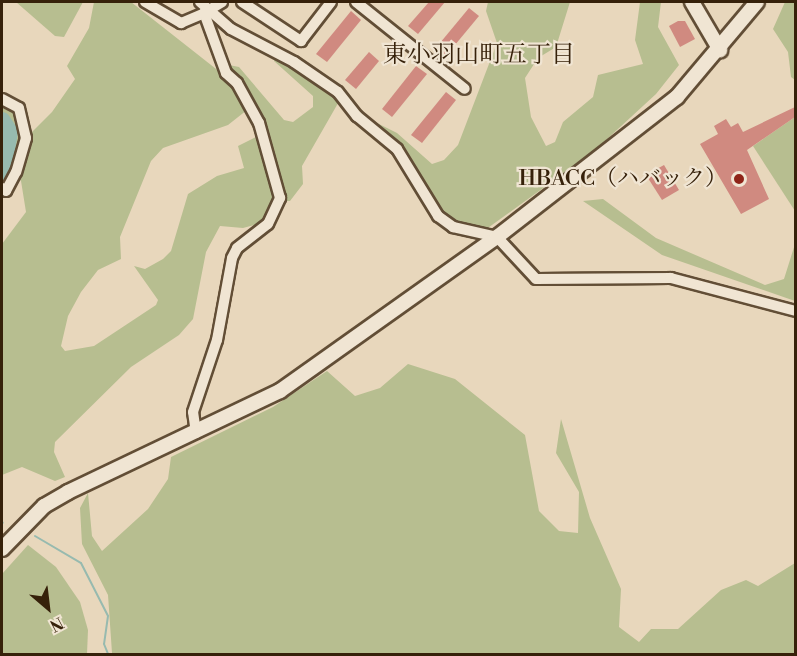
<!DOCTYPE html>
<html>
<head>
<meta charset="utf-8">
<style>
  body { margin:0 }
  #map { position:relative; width:797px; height:656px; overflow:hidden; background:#e8d7bc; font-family:"Libre Bodoni","Noto Serif JP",serif }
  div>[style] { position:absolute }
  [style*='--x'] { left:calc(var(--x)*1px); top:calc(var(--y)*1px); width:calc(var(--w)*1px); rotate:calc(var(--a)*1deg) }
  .green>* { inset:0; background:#b7be90 }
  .stream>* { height:2px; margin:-1px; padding:0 1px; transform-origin:1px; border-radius:1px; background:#97baaf }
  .river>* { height:15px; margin:-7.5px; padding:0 7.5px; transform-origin:7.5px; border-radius:7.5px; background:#97baaf }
  .building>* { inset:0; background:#d08a80 }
  .roads { filter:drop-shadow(2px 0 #624e36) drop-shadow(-2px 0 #624e36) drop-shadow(0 2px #624e36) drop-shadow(0 -2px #624e36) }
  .minor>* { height:10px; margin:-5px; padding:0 5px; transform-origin:5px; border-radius:5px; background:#f0e5d3 }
  .tertiary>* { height:14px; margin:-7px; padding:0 7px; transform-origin:7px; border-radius:7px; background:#f0e5d3 }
  .dots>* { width:16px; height:16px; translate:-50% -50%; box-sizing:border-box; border:3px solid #f0e5d3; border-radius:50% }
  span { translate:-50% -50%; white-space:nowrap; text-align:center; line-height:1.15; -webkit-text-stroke:4.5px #f0e5d3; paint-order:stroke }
  .poi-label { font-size:22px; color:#36210a }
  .right { translate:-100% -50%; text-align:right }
  .neighbourhood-label { font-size:24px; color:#36210a }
  .frame { position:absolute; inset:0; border:3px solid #36210a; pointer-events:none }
  .north { position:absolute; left:18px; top:578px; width:60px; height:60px; -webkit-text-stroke:4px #f0e5d3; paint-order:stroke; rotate:152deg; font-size:16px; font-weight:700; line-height:24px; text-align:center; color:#36210a }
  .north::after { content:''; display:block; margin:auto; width:21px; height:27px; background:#36210a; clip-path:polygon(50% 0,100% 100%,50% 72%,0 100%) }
</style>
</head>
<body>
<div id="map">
  <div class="green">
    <div style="clip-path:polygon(16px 2px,83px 2px,64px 37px,55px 36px)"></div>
    <div style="clip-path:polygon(94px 2px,131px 2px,225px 76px,247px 110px,228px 125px,163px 148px,151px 161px,120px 237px,121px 259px,98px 270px,81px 292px,68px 316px,61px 346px,65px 351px,94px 346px,156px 305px,158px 300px,134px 266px,145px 269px,163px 259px,171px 251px,188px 194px,217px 176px,244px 168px,238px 146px,266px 132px,229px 65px,239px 67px,284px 120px,293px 122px,313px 107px,313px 96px,274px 61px,275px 54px,341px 98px,302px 166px,303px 184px,290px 201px,276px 201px,265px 222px,243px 228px,220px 226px,206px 252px,193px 319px,179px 335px,131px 367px,55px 442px,54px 452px,65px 477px,55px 481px,22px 467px,2px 475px,2px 244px,26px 212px,21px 181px,12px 169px,2px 170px,2px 108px,13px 112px,28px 136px,52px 112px,75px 79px,67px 66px,89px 28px)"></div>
    <div style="clip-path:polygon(488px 2px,570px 2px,556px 47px,538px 58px,525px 78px,531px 117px,546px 146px,555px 142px,563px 122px,593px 97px,598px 75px,643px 64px,635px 40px,640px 2px,661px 2px,658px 27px,679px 65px,656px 94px,593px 152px,485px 230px,448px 220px,393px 140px,367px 118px,397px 133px,432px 164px,444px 160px,458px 145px,497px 43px,486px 11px)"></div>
    <div style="clip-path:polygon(785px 2px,795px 2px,795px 80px,791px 77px,788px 52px,773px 29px)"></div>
    <div style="clip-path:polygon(795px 117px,795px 211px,753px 146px)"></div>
    <div style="clip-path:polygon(603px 199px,656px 238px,765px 285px,784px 279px,795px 244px,795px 301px,662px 255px,583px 201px)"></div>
    <div style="clip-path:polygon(408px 364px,455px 379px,525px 435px,539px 511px,559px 531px,578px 533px,579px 492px,556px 453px,561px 419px,590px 518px,621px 589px,619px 627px,639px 642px,651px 629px,678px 629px,721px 590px,746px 580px,758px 586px,795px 563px,795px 654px,112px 653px,108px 595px,82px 544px,80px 508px,88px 493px,92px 536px,102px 551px,148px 509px,168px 479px,171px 457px,273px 407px,327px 371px,355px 396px,380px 388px)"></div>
    <div style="clip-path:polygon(28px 545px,56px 567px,80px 602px,88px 630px,87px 654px,2px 654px,2px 574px)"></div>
  </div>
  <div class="stream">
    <div style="--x:2;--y:522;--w:1;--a:45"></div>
    <div style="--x:35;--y:536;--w:53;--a:30.4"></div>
    <div style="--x:81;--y:563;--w:59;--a:63"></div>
    <div style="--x:108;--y:616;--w:28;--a:98"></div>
    <div style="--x:104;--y:644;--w:11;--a:68"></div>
  </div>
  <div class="river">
    <div style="--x:2;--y:119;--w:14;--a:56"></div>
    <div style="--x:10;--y:131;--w:52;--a:98.9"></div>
  </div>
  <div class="building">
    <div style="clip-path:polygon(429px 2px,445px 2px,418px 34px,408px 26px)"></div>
    <div style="clip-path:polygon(469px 8px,479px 16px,445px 57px,435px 49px)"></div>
    <div style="clip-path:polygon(351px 11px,361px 20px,327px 62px,316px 54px)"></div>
    <div style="clip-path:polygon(678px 21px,685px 21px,695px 39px,680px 47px,669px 26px)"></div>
    <div style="clip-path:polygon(369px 52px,379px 61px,356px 89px,345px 80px)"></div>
    <div style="clip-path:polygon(416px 66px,427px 74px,392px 117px,382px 109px)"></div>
    <div style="clip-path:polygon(446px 92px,456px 100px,422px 143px,411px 135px)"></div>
    <div style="clip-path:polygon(795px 107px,795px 117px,747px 150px,769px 199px,741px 214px,700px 144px,718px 134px,714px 126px,726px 119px,731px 127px,738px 123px,743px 132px)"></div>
    <div style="clip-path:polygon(664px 165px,679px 190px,662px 200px,646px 175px)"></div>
  </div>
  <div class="roads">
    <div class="minor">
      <div style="--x:145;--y:2;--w:42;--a:30.3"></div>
      <div style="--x:181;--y:23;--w:25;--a:-23"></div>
      <div style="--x:200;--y:2;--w:41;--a:41.1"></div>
      <div style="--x:231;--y:29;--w:71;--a:27.6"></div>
      <div style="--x:294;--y:62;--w:53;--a:34.3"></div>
      <div style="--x:338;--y:92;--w:31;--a:52"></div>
      <div style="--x:357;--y:116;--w:52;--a:39.5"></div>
      <div style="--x:397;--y:149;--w:79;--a:58.5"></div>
      <div style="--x:438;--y:216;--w:19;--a:36"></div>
      <div style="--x:453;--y:227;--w:45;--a:12.8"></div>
      <div style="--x:497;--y:237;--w:57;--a:47.1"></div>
      <div style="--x:536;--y:279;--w:135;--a:-0.4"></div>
      <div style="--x:671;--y:278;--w:129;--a:14.8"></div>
      <div style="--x:242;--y:2;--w:71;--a:33.5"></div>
      <div style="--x:301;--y:41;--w:49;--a:-52.4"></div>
      <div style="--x:356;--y:2;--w:139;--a:38.6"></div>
      <div style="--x:2;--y:99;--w:19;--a:28"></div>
      <div style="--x:19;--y:108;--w:31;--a:77"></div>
      <div style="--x:26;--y:138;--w:35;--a:106"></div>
      <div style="--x:16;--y:172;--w:21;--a:118"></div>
      <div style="--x:6;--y:191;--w:5;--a:-143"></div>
      <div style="--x:196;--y:433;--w:21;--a:-98"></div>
      <div style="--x:193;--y:412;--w:76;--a:-71.6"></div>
      <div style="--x:217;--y:340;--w:83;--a:-79.6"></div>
      <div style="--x:232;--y:258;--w:11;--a:-63"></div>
      <div style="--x:237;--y:248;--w:39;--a:-38"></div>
      <div style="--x:268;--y:224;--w:29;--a:-65"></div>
      <div style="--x:280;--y:198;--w:78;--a:-105.6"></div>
      <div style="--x:259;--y:123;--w:46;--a:-118.8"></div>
      <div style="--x:237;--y:83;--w:15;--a:-138"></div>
      <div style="--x:226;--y:73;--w:64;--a:-110.1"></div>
      <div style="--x:204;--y:13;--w:21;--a:-31"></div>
    </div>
    <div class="tertiary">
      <div style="--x:692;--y:2;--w:56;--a:59.7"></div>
      <div style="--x:2;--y:549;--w:60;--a:-45.7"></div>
      <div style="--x:44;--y:506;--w:28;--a:-30"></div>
      <div style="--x:68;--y:492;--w:235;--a:-25.5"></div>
      <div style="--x:280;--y:391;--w:266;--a:-35.4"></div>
      <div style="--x:497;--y:237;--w:228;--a:-37.9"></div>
      <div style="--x:677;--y:97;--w:124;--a:-49.9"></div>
    </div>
  </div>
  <div class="dots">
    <div style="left:739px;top:179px;background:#8f2418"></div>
  </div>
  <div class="poi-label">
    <span class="right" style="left:727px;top:179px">HBACC（ハバック）</span>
  </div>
  <div class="neighbourhood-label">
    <span style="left:479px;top:56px">東小羽山町五丁目</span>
  </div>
  <div class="frame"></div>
  <div class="north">N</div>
</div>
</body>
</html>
